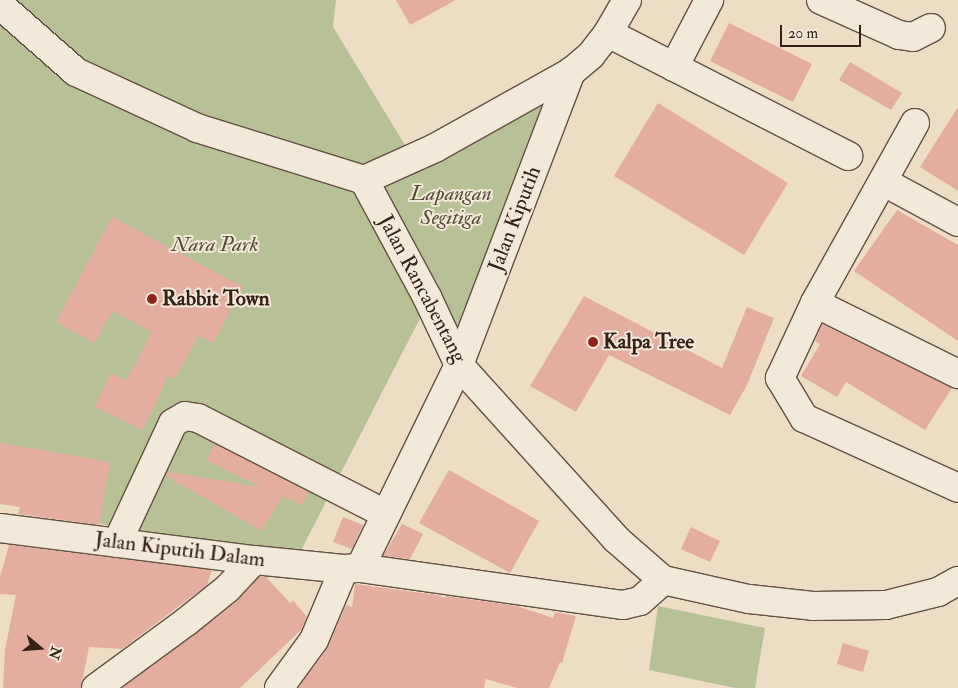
<!DOCTYPE html>
<html>
<head>
<meta charset="utf-8">
<style>
  body { margin:0 }
  #map { position:relative; width:958px; height:688px; overflow:hidden; background:#edddc5; font-family:"IM FELL Double Pica",serif }
  div>[style] { position:absolute }
  [style*='--x'] { left:calc(var(--x)*1px); top:calc(var(--y)*1px); width:calc(var(--w)*1px); rotate:calc(var(--a)*1deg) }
  .green>* { inset:0; background:#b8c195 }
  .building>* { inset:0; background:#e3ae9f }
  .roads { filter:drop-shadow(1px 0 #635042) drop-shadow(-1px 0 #635042) drop-shadow(0 1px #635042) drop-shadow(0 -1px #635042) }
  .minor>* { height:28px; margin:-14px; padding:0 14px; transform-origin:14px; border-radius:14px; background:#f3e9d9 }
  .dots>* { width:14px; height:14px; translate:-50% -50%; box-sizing:border-box; border:2px solid #f3e9d9; border-radius:50% }
  span { translate:-50% -50%; white-space:nowrap; text-align:center; line-height:1.15; -webkit-text-stroke:4px #f3e9d9; paint-order:stroke }
  .park-label { font-size:21px; color:#564936; font-style:italic }
  .street-label { font-size:21px; color:#352116 }
  .poi-label { font-size:21px; color:#352116; font-weight:700 }
  .left { translate:0 -50%; text-align:left }
  .north { position:absolute; left:15px; top:623px; width:50px; height:50px; -webkit-text-stroke:4px #f3e9d9; paint-order:stroke; rotate:108deg; font-size:14px; font-weight:700; line-height:20px; text-align:center; color:#352116 }
  .north::after { content:''; display:block; margin:auto; width:18px; height:22px; background:#352116; clip-path:polygon(50% 0,100% 100%,50% 72%,0 100%) }
  .scale { position:absolute; left:780px; top:25px; width:81px; height:22px; box-sizing:border-box; border:2px solid #352116; border-top:0; padding-left:6px; font-size:15px; line-height:18px; white-space:nowrap; color:#352116; -webkit-text-stroke:4px #f3e9d9; paint-order:stroke }
</style>
</head>
<body>
<div id="map">
  <div class="green">
    <div style="clip-path:polygon(0 0,336px 0,333px 27px,416px 163px,556px 90px,458px 339px,433px 293px,294px 564px,0 503px)"></div>
    <div style="clip-path:polygon(658px 606px,765px 628px,755px 688px,735px 688px,649px 670px)"></div>
  </div>
  <div class="building">
    <div style="clip-path:polygon(396px 0,456px 0,410px 25px)"></div>
    <div style="clip-path:polygon(729px 23px,812px 64px,793px 102px,710px 61px)"></div>
    <div style="clip-path:polygon(850px 62px,902px 93px,891px 110px,839px 80px)"></div>
    <div style="clip-path:polygon(658px 103px,788px 183px,744px 255px,614px 176px)"></div>
    <div style="clip-path:polygon(958px 107px,958px 191px,920px 167px)"></div>
    <div style="clip-path:polygon(897px 210px,958px 245px,958px 341px,854px 271px)"></div>
    <div style="clip-path:polygon(112px 217px,243px 287px,213px 343px,198px 336px,175px 379px,168px 375px,143px 430px,95px 407px,111px 373px,126px 381px,152px 332px,112px 311px,95px 343px,56px 322px)"></div>
    <div style="clip-path:polygon(584px 296px,722px 368px,747px 307px,774px 318px,747px 385px,730px 415px,609px 355px,576px 412px,530px 386px)"></div>
    <div style="clip-path:polygon(822px 324px,952px 388px,925px 430px,846px 382px,837px 397px,801px 376px,820px 344px,815px 341px)"></div>
    <div style="clip-path:polygon(0 443px,110px 462px,99px 525px,18px 514px,20px 507px,0 504px)"></div>
    <div style="clip-path:polygon(215px 444px,309px 492px,302px 505px,282px 496px,262px 531px,166px 476px,168px 472px,261px 487px,206px 460px)"></div>
    <div style="clip-path:polygon(449px 470px,539px 521px,510px 573px,419px 523px)"></div>
    <div style="clip-path:polygon(343px 517px,363px 525px,352px 549px,333px 542px)"></div>
    <div style="clip-path:polygon(402px 524px,423px 534px,410px 559px,383px 556px)"></div>
    <div style="clip-path:polygon(691px 527px,720px 541px,710px 562px,681px 549px)"></div>
    <div style="clip-path:polygon(9px 545px,212px 570px,207px 585px,122px 649px,89px 647px,81px 688px,3px 688px,5px 650px,16px 595px,0 594px,0 577px)"></div>
    <div style="clip-path:polygon(260px 576px,266px 577px,290px 603px,293px 600px,307px 617px,301px 630px,240px 688px,122px 688px,238px 600px)"></div>
    <div style="clip-path:polygon(355px 584px,437px 595px,446px 598px,446px 596px,517px 606px,553px 618px,555px 612px,576px 616px,562px 663px,560px 662px,549px 688px,517px 688px,486px 679px,484px 688px,298px 688px,327px 649px,346px 605px,352px 607px)"></div>
    <div style="clip-path:polygon(843px 643px,869px 651px,863px 672px,837px 664px)"></div>
  </div>
  <div class="roads">
    <div class="minor">
      <div style="--x:821;--y:0;--w:85;--a:24.2"></div>
      <div style="--x:899;--y:35;--w:14;--a:8"></div>
      <div style="--x:913;--y:37;--w:20;--a:-27"></div>
      <div style="--x:0;--y:5;--w:101;--a:41.4"></div>
      <div style="--x:76;--y:72;--w:133;--a:24.8"></div>
      <div style="--x:197;--y:128;--w:175;--a:17.3"></div>
      <div style="--x:364;--y:180;--w:133;--a:61.7"></div>
      <div style="--x:427;--y:297;--w:75;--a:64.8"></div>
      <div style="--x:459;--y:365;--w:234;--a:47.9"></div>
      <div style="--x:616;--y:539;--w:62;--a:41.1"></div>
      <div style="--x:663;--y:580;--w:88;--a:12.5"></div>
      <div style="--x:749;--y:599;--w:64;--a:6.2"></div>
      <div style="--x:813;--y:606;--w:73;--a:-0.8"></div>
      <div style="--x:886;--y:605;--w:54;--a:-14"></div>
      <div style="--x:938;--y:592;--w:23;--a:-29"></div>
      <div style="--x:608;--y:33;--w:270;--a:27.1"></div>
      <div style="--x:674;--y:67;--w:76;--a:-62.4"></div>
      <div style="--x:915;--y:123;--w:206;--a:119.1"></div>
      <div style="--x:815;--y:303;--w:83;--a:115"></div>
      <div style="--x:780;--y:378;--w:47;--a:59"></div>
      <div style="--x:804;--y:418;--w:169;--a:24.4"></div>
      <div style="--x:364;--y:180;--w:78;--a:-24.3"></div>
      <div style="--x:435;--y:148;--w:156;--a:-29.2"></div>
      <div style="--x:571;--y:72;--w:26;--a:-40"></div>
      <div style="--x:591;--y:55;--w:28;--a:-52"></div>
      <div style="--x:608;--y:33;--w:38;--a:-60"></div>
      <div style="--x:884;--y:182;--w:84;--a:28.4"></div>
      <div style="--x:815;--y:303;--w:160;--a:26.4"></div>
      <div style="--x:0;--y:528;--w:256;--a:7.2"></div>
      <div style="--x:254;--y:560;--w:90;--a:5.7"></div>
      <div style="--x:344;--y:569;--w:16;--a:-4"></div>
      <div style="--x:360;--y:568;--w:266;--a:8"></div>
      <div style="--x:623;--y:605;--w:17;--a:-13"></div>
      <div style="--x:640;--y:601;--w:31;--a:-42"></div>
      <div style="--x:117;--y:543;--w:132;--a:-65"></div>
      <div style="--x:173;--y:423;--w:14;--a:-30"></div>
      <div style="--x:185;--y:416;--w:13;--a:9"></div>
      <div style="--x:198;--y:418;--w:211;--a:27.1"></div>
      <div style="--x:360;--y:568;--w:226;--a:-64"></div>
      <div style="--x:459;--y:365;--w:314;--a:-69.1"></div>
      <div style="--x:96;--y:688;--w:112;--a:-36.3"></div>
      <div style="--x:186;--y:622;--w:54;--a:-39"></div>
      <div style="--x:228;--y:588;--w:38;--a:-47"></div>
      <div style="--x:279;--y:688;--w:59;--a:-53.9"></div>
      <div style="--x:314;--y:640;--w:77;--a:-67.1"></div>
    </div>
  </div>
  <div class="dots">
    <div style="left:152px;top:299px;background:#8f2418"></div>
    <div style="left:593px;top:342px;background:#8f2418"></div>
  </div>
  <div class="park-label">
    <span style="left:451px;top:206px">Lapangan<br>Segitiga</span>
    <span style="left:215px;top:245px">Nara Park</span>
  </div>
  <div class="street-label">
    <span style="left:515px;top:219px;rotate:-69deg">Jalan Kiputih</span>
    <span style="left:422px;top:289px;rotate:62deg">Jalan Rancabentang</span>
    <span style="left:180px;top:550px;rotate:7deg">Jalan Kiputih Dalam</span>
  </div>
  <div class="poi-label">
    <span class="left" style="left:162px;top:299px">Rabbit Town</span>
    <span class="left" style="left:603px;top:342px">Kalpa Tree</span>
  </div>
  <div class="north">N</div>
  <div class="scale">20 m</div>
</div>
</body>
</html>
